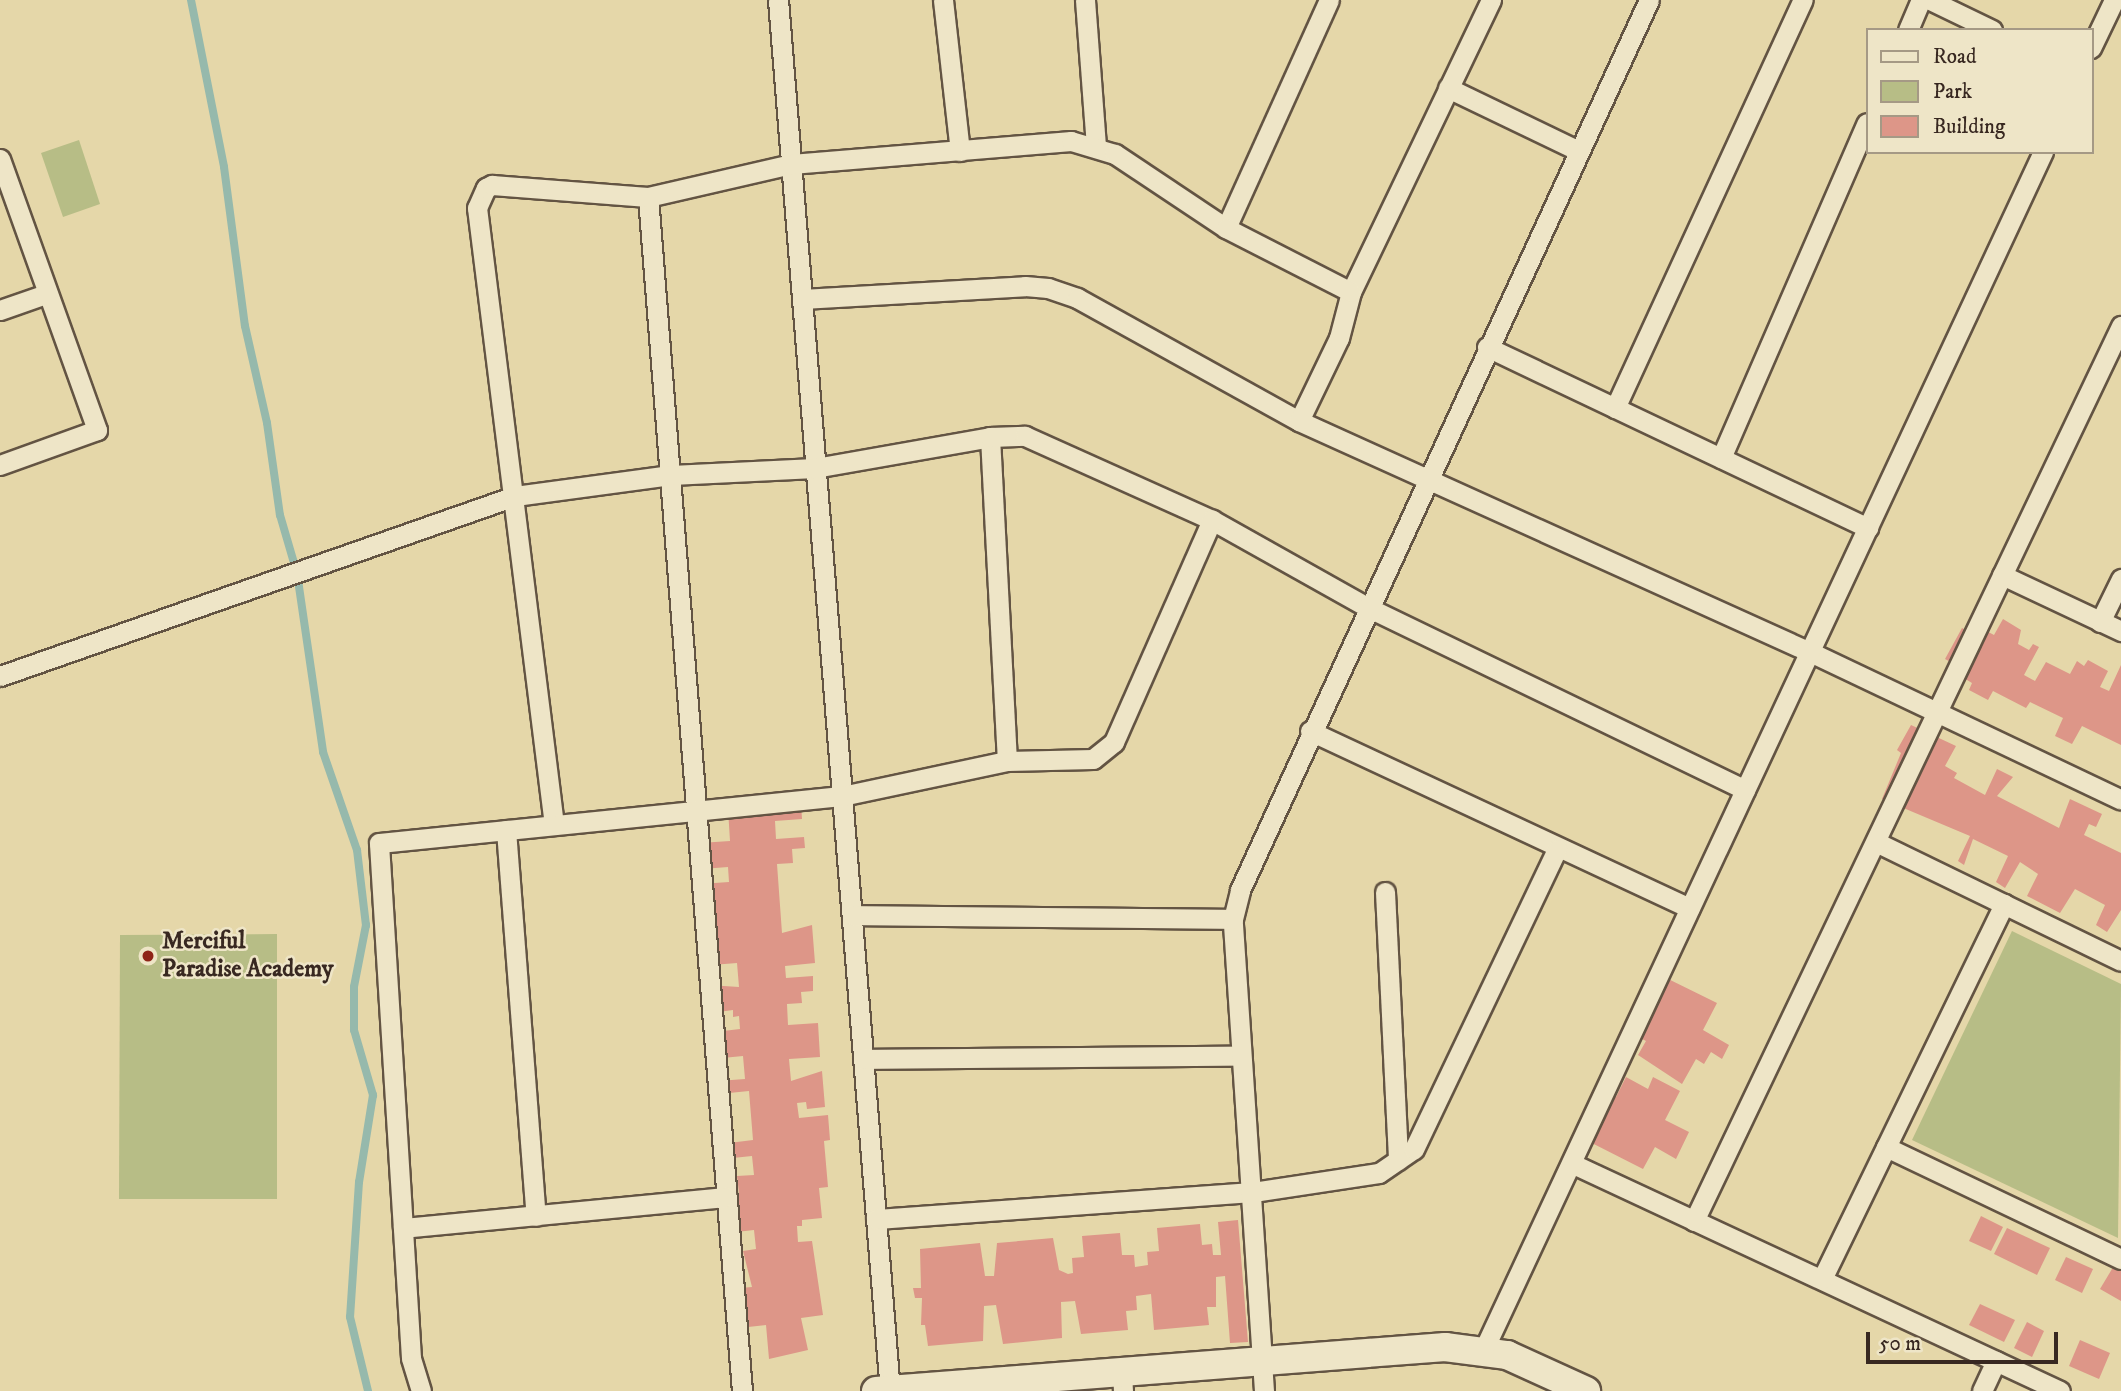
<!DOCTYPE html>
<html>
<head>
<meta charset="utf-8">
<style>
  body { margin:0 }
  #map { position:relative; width:2121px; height:1391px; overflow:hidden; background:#e5d7a9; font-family:"IM FELL DW Pica",serif }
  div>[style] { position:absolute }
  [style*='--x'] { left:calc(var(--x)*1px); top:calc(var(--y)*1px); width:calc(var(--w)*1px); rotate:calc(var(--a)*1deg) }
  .green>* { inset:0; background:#b7bd86 }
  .stream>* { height:8px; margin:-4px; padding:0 4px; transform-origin:4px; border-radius:4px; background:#96b9ac }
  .building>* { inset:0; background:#dd9688 }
  .roads { filter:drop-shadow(2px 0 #635443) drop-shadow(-2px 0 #635443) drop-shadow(0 2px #635443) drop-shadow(0 -2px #635443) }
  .street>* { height:19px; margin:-9.5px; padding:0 9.5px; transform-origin:9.5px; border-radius:9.5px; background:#eee5c7 }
  .secondary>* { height:28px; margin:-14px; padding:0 14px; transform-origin:14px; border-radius:14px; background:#eee5c7 }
  .dots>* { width:19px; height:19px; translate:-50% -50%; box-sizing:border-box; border:4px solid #eee5c7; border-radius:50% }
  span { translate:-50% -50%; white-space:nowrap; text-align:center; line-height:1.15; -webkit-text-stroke:5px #eee5c7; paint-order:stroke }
  .poi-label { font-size:24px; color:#382821; font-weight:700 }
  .left { translate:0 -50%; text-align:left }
  .legend { position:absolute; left:1866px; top:28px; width:228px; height:126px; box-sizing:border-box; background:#eee5c7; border:2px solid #a59985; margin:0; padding:9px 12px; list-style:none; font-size:21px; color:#382821 }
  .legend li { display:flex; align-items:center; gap:14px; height:35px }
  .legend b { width:35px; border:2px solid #a59985 }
  .scale { position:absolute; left:1866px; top:1332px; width:192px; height:32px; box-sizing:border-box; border:4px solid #382821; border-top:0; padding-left:9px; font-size:21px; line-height:24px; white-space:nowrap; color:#382821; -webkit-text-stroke:5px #eee5c7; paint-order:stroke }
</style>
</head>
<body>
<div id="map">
  <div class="green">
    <div style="clip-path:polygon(79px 140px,100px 204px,63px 217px,41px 153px)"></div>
    <div style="clip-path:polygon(2012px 931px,2121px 984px,2118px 1238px,1912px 1140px)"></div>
    <div style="clip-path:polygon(277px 934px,277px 1199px,119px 1199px,120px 935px)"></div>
  </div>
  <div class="stream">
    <div style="--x:191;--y:0;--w:170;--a:78.8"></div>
    <div style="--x:224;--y:167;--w:160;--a:82.5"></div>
    <div style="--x:245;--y:326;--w:99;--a:77.2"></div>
    <div style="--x:267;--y:423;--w:93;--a:82"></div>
    <div style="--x:280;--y:515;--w:60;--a:73.7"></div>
    <div style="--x:297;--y:573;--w:181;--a:81.7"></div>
    <div style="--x:323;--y:752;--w:104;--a:70.9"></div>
    <div style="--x:357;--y:850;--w:76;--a:83.2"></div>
    <div style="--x:366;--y:925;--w:63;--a:101"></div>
    <div style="--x:354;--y:987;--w:43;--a:90"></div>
    <div style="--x:354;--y:1030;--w:68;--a:73.7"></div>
    <div style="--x:373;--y:1095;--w:88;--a:99.1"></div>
    <div style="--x:359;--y:1182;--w:135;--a:93.8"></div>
    <div style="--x:350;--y:1317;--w:76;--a:76.3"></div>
  </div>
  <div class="building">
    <div style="clip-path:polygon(2003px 619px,2021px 630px,2018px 644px,2029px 650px,2033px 644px,2039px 647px,2024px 675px,2035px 681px,2046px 662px,2070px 674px,2077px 661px,2084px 666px,2088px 660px,2108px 671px,2100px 687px,2109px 691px,2121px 665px,2121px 745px,2082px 726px,2072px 744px,2055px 736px,2063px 718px,2030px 702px,2026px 708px,1993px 691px,1988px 700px,1969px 690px,1972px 683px,1954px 672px,1958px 666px,1945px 659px,1962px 628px,1973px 634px,1977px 626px,1994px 635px)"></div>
    <div style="clip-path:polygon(1911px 725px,1956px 746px,1945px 766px,1957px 773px,1954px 778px,1985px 795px,1997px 769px,2013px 777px,1997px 796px,2059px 828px,2070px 799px,2102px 814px,2096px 827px,2089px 824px,2084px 835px,2121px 853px,2121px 910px,2107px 932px,2096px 925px,2105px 905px,2075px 889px,2060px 913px,2027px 896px,2038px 874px,2020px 862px,2005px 888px,1996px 882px,2008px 856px,1973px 839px,1964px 865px,1958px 861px,1970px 836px,1882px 799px,1901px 753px,1897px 750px)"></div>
    <div style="clip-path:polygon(801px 804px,802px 819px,775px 821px,776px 839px,804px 837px,805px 848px,792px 849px,793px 863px,777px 864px,782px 933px,812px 925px,815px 963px,785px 966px,786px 978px,813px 976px,813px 991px,801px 992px,802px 1003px,787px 1004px,788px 1025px,818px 1023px,820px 1057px,789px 1059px,791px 1081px,822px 1071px,825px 1107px,807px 1109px,806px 1102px,797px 1103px,799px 1118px,828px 1115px,830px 1140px,824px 1141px,828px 1187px,819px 1188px,822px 1218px,802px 1220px,802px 1226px,797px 1226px,798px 1242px,812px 1241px,823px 1315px,801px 1318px,808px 1350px,769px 1359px,766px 1325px,748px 1327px,746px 1306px,741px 1306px,740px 1288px,752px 1287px,743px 1251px,756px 1249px,754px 1230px,736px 1232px,732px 1194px,739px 1193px,737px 1176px,754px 1175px,752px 1156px,723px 1159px,721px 1144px,753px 1140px,749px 1091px,719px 1094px,718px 1081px,745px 1079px,743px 1056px,712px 1059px,723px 1031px,740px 1029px,739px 1016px,733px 1017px,733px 1010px,711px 1013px,708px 985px,739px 987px,737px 963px,712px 965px,700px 884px,729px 882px,728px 867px,702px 869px,700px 843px,730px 841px,728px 809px)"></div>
    <div style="clip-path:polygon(1654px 972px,1717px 1003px,1703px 1030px,1729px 1045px,1722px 1059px,1711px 1052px,1704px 1064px,1696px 1059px,1682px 1084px,1638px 1055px,1646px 1041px,1623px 1029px,1648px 981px,1645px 979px)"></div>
    <div style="clip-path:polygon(1626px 1077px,1648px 1089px,1653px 1077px,1680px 1091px,1665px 1120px,1689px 1132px,1676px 1159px,1655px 1147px,1643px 1169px,1580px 1137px,1598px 1087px,1616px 1097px)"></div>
    <div style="clip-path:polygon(1981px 1216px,2003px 1227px,1991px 1251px,1969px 1241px)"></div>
    <div style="clip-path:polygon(1238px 1220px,1248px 1342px,1230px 1343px,1225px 1276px,1216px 1277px,1216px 1307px,1207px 1307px,1209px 1325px,1154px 1330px,1151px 1294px,1136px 1296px,1137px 1310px,1126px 1311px,1128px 1330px,1081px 1334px,1075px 1301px,1061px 1302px,1062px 1338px,1003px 1344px,996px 1305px,984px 1306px,983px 1341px,928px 1346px,925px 1325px,921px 1325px,922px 1298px,915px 1298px,913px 1288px,921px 1288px,920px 1249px,980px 1243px,985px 1276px,994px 1276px,997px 1243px,1053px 1238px,1059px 1270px,1068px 1274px,1073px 1273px,1072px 1258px,1084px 1257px,1082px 1236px,1120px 1233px,1122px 1255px,1134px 1255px,1135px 1267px,1148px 1265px,1147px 1252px,1159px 1251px,1157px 1228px,1200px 1224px,1202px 1245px,1212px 1244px,1213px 1255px,1221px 1255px,1218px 1222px)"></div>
    <div style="clip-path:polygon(2007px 1228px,2050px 1248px,2037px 1275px,1994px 1254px)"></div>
    <div style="clip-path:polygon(2066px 1257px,2093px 1269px,2082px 1293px,2055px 1280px)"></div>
    <div style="clip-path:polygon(2115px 1264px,2121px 1268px,2121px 1301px,2100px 1289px)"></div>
    <div style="clip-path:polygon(1980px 1304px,2015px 1320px,2004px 1342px,1969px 1325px)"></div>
    <div style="clip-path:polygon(2027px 1322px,2044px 1331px,2032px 1357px,2014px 1348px)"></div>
    <div style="clip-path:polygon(2080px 1340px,2110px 1353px,2099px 1379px,2069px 1366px)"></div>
  </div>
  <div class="roads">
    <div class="street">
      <div style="--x:778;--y:0;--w:1396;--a:85.4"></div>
      <div style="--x:943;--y:0;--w:152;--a:83.6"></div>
      <div style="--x:1085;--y:0;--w:146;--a:85.7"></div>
      <div style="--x:1930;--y:0;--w:69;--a:25.8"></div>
      <div style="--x:1908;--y:30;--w:33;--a:-67"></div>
      <div style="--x:2091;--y:48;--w:53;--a:-64.4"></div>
      <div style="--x:1448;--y:88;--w:145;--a:25.7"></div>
      <div style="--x:0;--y:159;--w:288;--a:70.3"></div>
      <div style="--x:97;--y:430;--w:103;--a:160.2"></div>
      <div style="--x:648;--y:197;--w:1198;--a:85.5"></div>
      <div style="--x:1226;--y:228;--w:250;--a:-65.7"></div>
      <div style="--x:802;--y:299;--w:223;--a:-3.3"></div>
      <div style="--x:1025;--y:286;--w:23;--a:5"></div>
      <div style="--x:1048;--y:288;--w:31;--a:19"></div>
      <div style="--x:1077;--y:298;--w:254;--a:29"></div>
      <div style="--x:1299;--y:421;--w:561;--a:24.33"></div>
      <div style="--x:1810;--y:652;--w:344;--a:25.4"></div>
      <div style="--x:0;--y:310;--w:49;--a:-19.2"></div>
      <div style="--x:1487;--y:347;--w:422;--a:25.4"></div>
      <div style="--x:1615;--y:408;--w:449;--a:-65.3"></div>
      <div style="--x:1299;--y:421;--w:92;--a:-64.3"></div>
      <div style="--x:1339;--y:338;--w:48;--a:-75.4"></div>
      <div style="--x:1351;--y:292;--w:324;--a:-64.4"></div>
      <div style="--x:990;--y:437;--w:324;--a:87"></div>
      <div style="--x:1721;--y:458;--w:365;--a:-66.5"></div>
      <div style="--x:2002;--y:575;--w:132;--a:25.2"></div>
      <div style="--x:2100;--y:622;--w:48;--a:-64"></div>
      <div style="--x:0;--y:676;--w:546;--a:-19.27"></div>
      <div style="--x:515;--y:496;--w:157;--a:-7.7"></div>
      <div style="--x:671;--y:475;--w:144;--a:-2.8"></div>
      <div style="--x:815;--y:468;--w:178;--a:-10"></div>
      <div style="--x:990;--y:437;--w:35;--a:-2"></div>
      <div style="--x:1025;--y:436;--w:205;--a:24.2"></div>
      <div style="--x:1212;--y:520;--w:178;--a:29.3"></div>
      <div style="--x:1367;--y:607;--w:420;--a:25.8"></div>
      <div style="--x:1310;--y:731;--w:419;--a:25"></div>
      <div style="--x:554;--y:825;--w:622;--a:-97.11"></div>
      <div style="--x:477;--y:208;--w:22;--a:-66"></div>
      <div style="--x:486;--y:188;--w:7;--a:-27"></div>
      <div style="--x:492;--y:185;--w:156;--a:4.4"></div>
      <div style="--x:648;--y:197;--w:147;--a:-13"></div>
      <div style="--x:791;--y:164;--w:281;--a:-4.7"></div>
      <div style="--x:1071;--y:141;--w:46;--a:16.5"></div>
      <div style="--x:1115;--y:154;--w:133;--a:33.7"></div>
      <div style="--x:1226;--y:228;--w:140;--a:27.1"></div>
      <div style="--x:506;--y:830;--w:387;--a:85.6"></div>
      <div style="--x:1876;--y:842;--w:272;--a:25.9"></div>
      <div style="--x:1385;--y:892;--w:268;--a:87.2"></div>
      <div style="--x:852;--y:915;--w:381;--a:0.6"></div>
      <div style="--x:863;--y:1059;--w:378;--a:-0.5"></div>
      <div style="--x:1886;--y:1147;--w:260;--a:25.5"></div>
      <div style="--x:1573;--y:1164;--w:537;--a:24.99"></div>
      <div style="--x:876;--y:1219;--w:378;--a:-4.1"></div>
      <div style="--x:1253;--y:1192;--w:127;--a:-8.6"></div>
      <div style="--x:1379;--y:1173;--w:42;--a:-34.4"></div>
      <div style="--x:1414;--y:1149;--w:332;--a:-64.5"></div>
      <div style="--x:1694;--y:1221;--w:992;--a:-64.49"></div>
      <div style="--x:403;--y:1228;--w:325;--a:-5.5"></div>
      <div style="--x:1822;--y:1279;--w:417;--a:-64.1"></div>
      <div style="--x:1484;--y:1349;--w:1321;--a:-64.97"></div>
      <div style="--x:1122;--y:1372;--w:19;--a:87"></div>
      <div style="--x:421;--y:1391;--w:34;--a:-107"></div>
      <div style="--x:411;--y:1358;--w:516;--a:-93.56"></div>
      <div style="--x:379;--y:843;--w:465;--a:-5.8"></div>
      <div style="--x:842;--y:796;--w:169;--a:-12"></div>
      <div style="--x:1007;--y:761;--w:86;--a:-1.3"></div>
      <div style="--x:1093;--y:759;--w:27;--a:-39"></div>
      <div style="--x:1114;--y:742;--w:243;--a:-66.2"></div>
      <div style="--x:1264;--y:1391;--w:473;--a:-93.8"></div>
      <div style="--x:1233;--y:919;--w:30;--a:-76"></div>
      <div style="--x:1240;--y:890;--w:979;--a:-65.32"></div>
      <div style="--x:1982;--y:1391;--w:33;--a:-65"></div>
    </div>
    <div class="secondary">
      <div style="--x:876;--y:1391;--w:571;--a:-4.42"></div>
      <div style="--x:1445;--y:1347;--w:63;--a:7.4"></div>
      <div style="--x:1507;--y:1355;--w:87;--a:24.5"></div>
    </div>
  </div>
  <div class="dots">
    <div style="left:148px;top:956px;background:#8f2418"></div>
  </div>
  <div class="poi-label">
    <span class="left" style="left:162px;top:956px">Merciful<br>Paradise Academy</span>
  </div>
  <ul class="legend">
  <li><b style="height:9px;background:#eee5c7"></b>Road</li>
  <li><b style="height:19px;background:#b7bd86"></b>Park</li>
  <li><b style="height:19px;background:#dd9688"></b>Building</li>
  </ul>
  <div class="scale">50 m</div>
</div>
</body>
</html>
